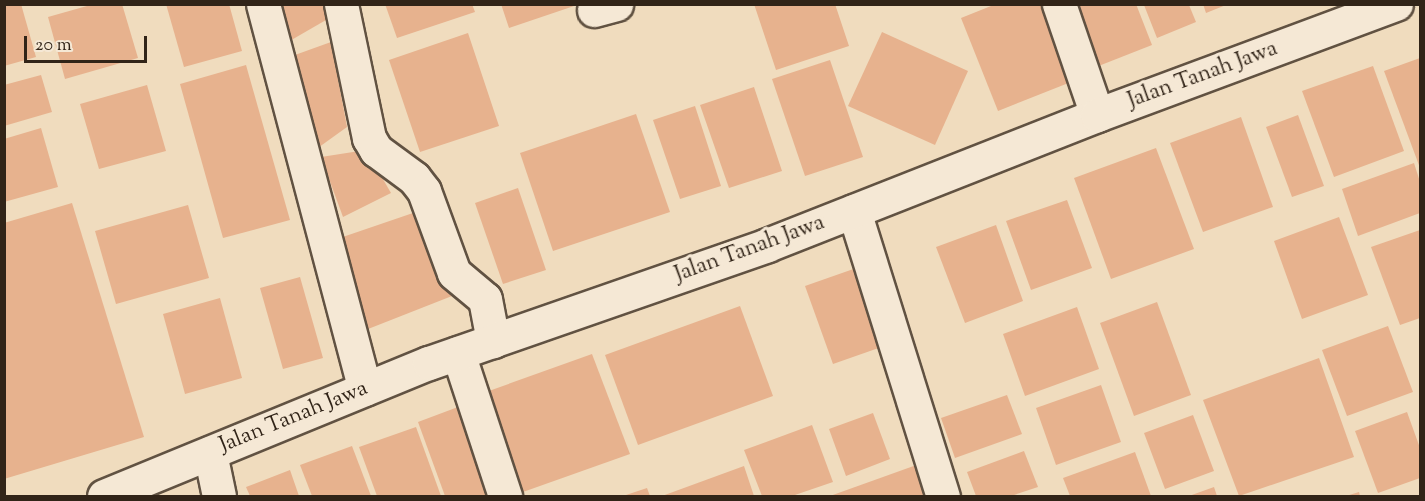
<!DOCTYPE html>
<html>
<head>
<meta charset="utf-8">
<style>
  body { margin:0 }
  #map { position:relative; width:1425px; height:501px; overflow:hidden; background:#f0dcbe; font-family:"Sorts Mill Goudy",serif }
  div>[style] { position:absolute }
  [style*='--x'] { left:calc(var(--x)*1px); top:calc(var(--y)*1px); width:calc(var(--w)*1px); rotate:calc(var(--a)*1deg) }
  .building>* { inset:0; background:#e7b28e }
  .roads { filter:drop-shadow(2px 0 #615242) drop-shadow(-2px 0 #615242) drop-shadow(0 2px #615242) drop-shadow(0 -2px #615242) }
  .minor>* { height:33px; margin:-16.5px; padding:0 16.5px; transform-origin:16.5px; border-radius:16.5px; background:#f5e8d5 }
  span { translate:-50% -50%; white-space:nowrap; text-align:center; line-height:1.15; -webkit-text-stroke:6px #f5e8d5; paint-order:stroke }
  .street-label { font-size:22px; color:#312418 }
  .frame { position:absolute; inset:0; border:6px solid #312418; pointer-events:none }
  .scale { position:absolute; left:24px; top:36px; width:123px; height:27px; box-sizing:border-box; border:3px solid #312418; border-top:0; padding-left:8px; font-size:18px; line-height:21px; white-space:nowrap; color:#312418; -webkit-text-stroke:4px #f5e8d5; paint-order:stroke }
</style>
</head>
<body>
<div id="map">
  <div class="building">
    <div style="clip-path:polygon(21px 4px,36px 57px,4px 66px,4px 5px)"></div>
    <div style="clip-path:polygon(94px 4px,122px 4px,138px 58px,65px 79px,48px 17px)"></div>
    <div style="clip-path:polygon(166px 4px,229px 4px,242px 51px,184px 67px)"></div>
    <div style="clip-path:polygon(267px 4px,324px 4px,326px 20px,281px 46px)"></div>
    <div style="clip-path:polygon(385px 4px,472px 4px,475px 12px,397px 38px)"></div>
    <div style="clip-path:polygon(501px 4px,577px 4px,577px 5px,509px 28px)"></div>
    <div style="clip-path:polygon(754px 4px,835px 4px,849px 46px,776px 70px)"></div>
    <div style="clip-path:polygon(996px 4px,1040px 4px,1071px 82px,998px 111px,961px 18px)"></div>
    <div style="clip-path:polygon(1071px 4px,1136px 4px,1152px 45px,1096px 67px)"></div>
    <div style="clip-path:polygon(1203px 4px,1226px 4px,1226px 5px,1206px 13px)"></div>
    <div style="clip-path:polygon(1144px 5px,1189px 5px,1196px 22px,1157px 38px)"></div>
    <div style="clip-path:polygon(882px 32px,968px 71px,935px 145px,848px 106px)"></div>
    <div style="clip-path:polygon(468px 33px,499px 126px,420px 152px,389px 60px)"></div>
    <div style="clip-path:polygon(331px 42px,347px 127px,315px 150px,281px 60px)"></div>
    <div style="clip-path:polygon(1420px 58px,1420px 168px,1384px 71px)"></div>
    <div style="clip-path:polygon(830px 60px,863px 157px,805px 176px,772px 79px)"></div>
    <div style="clip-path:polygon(246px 65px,290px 220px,223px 238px,180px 84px)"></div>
    <div style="clip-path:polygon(1373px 66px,1404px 151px,1334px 177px,1302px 91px)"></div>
    <div style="clip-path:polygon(41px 75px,52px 112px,4px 126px,4px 85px)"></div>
    <div style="clip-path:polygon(147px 85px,166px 151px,99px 169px,80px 104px)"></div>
    <div style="clip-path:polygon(754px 87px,782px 171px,729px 188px,700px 105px)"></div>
    <div style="clip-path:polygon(695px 106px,721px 186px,680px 199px,653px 120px)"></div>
    <div style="clip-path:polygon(636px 114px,670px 212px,553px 251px,520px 153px)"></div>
    <div style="clip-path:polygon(1298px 115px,1324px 186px,1292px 197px,1266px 127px)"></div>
    <div style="clip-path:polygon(1241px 117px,1273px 207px,1203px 232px,1170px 143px)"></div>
    <div style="clip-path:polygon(41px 128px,58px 187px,4px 202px,4px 139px)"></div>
    <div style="clip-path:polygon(1156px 148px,1194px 249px,1111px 279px,1074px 178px)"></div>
    <div style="clip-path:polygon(366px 150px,391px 193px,343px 217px,321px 157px)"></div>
    <div style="clip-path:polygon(1414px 163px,1420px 182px,1420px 213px,1358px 236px,1342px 189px)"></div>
    <div style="clip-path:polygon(518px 188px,546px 270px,503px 284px,475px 203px)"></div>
    <div style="clip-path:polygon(1067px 200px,1092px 268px,1031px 290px,1006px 221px)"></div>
    <div style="clip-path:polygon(72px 203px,144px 437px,4px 479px,4px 223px)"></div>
    <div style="clip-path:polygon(188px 205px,209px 278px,116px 304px,95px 231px)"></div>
    <div style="clip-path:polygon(413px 213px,452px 296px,363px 331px,331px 241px)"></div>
    <div style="clip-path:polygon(1339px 217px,1368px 295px,1302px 319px,1274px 241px)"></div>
    <div style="clip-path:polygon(996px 225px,1023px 301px,965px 323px,936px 247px)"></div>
    <div style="clip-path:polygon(1420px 230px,1420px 318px,1400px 325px,1371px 247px)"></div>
    <div style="clip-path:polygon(862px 266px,890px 344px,833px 364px,805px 286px)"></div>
    <div style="clip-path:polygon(300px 277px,323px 358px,283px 369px,260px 288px)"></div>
    <div style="clip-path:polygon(220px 298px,242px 378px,185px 394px,163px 314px)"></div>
    <div style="clip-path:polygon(1157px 302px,1191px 395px,1134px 416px,1100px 323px)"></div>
    <div style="clip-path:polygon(740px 306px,773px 396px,638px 445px,605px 355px)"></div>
    <div style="clip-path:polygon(1077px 307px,1099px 369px,1025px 396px,1003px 334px)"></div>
    <div style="clip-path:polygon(1388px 326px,1413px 392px,1347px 416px,1322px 350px)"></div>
    <div style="clip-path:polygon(592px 354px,630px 454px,523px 492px,486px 392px)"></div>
    <div style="clip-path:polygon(1319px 358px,1354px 457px,1239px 496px,1203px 400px)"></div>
    <div style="clip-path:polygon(1101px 385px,1121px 442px,1056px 465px,1036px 408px)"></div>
    <div style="clip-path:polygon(1007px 395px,1022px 434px,955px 458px,941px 418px)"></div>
    <div style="clip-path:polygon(466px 404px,499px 496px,445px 496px,418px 422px)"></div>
    <div style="clip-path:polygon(1407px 412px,1420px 448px,1420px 478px,1378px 493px,1355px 431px)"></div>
    <div style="clip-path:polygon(873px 413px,890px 459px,846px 476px,829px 429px)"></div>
    <div style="clip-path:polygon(1193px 415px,1214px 471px,1165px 489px,1144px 433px)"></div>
    <div style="clip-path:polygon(812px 425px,833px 482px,792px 496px,762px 496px,744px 450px)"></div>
    <div style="clip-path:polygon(416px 427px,441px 496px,377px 496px,359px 447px)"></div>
    <div style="clip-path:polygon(352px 446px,371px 496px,312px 496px,300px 465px)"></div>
    <div style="clip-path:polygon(1024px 451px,1038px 487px,1011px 496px,976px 496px,967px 472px)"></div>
    <div style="clip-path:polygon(1135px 452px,1151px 496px,1070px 496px,1063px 478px)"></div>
    <div style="clip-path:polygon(922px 463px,934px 496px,830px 496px)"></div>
    <div style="clip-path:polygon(744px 466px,754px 496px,662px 496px)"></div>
    <div style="clip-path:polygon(290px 470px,299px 496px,250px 496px,246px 487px)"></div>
    <div style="clip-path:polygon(1214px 487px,1217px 496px,1189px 496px)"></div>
    <div style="clip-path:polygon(647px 488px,650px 496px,623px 496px)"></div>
    <div style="clip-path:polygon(1359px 492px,1360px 496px,1346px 496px)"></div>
  </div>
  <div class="roads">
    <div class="minor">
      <div style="--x:263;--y:4;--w:398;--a:75.2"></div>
      <div style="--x:341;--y:4;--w:137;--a:78.2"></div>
      <div style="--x:369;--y:138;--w:14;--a:60"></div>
      <div style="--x:376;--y:150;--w:47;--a:36.4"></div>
      <div style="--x:414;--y:178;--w:16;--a:52"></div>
      <div style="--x:424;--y:191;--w:87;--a:69.9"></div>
      <div style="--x:454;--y:273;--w:40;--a:40"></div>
      <div style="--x:485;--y:299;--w:43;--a:79.2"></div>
      <div style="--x:1059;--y:4;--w:117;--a:71.1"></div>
      <div style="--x:594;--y:10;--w:23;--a:-15"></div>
      <div style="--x:854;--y:211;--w:299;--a:72.7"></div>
      <div style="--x:458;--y:353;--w:151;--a:71.8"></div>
      <div style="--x:210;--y:453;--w:44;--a:78.2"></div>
      <div style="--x:104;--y:496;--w:351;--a:-22.3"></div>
      <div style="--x:429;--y:363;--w:358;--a:-19.2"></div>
      <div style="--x:767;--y:245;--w:355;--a:-21.5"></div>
      <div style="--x:1097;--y:115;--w:319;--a:-20.4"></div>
    </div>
  </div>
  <div class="street-label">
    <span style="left:1203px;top:76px;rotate:-20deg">Jalan Tanah Jawa</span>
    <span style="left:750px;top:250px;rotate:-20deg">Jalan Tanah Jawa</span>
    <span style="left:294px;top:418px;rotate:-22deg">Jalan Tanah Jawa</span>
  </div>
  <div class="frame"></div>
  <div class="scale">20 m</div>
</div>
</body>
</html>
